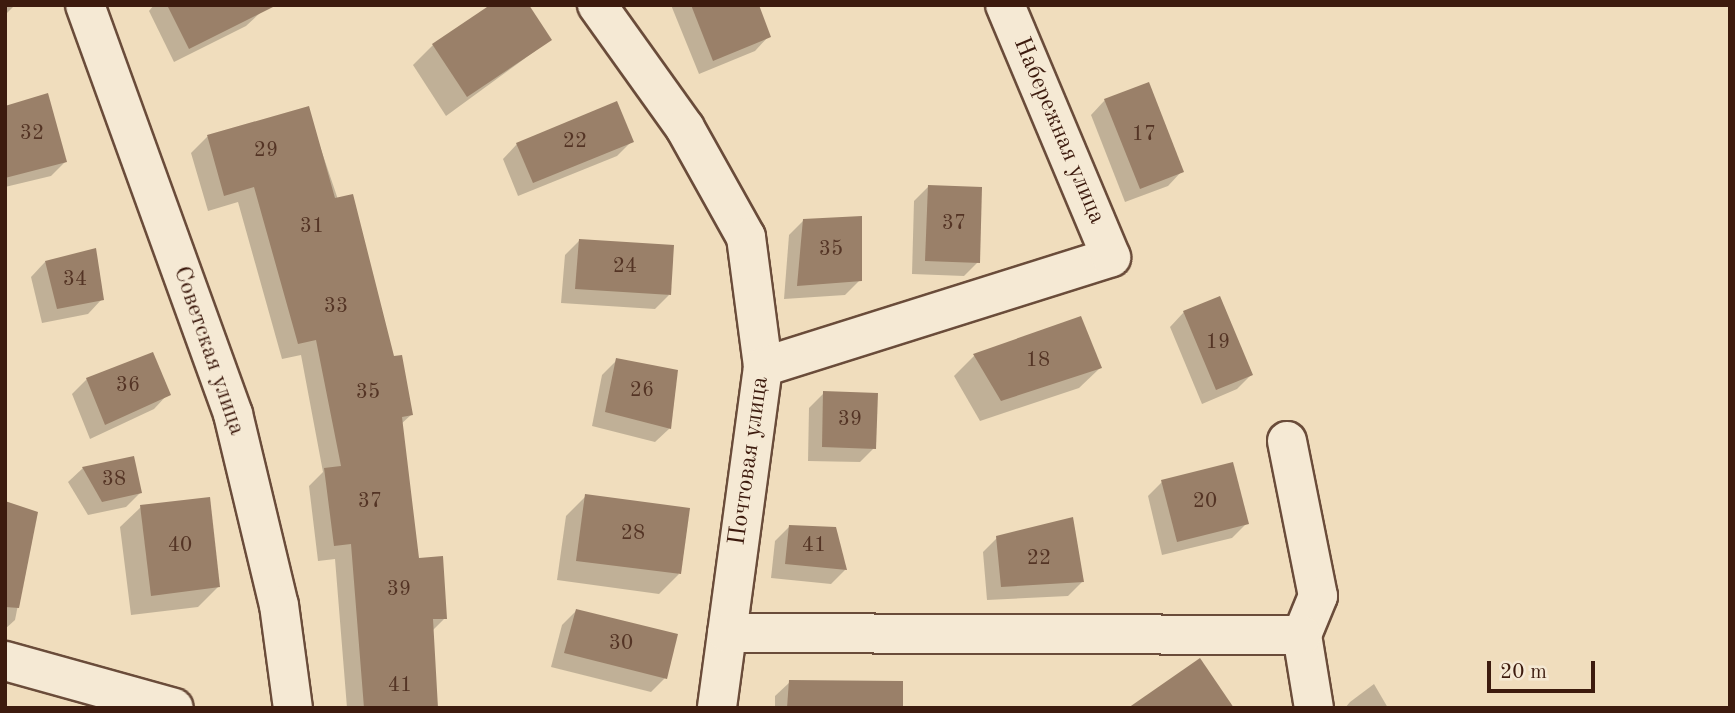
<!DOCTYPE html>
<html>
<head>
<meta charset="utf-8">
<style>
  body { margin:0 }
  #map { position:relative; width:1735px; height:713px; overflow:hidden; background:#f0ddbd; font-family:"Old Standard TT",serif }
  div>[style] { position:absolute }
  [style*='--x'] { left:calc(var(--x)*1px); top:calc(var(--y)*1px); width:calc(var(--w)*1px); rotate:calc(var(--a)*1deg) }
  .shadow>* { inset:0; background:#0003 }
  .building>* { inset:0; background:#9a8069 }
  .roads { filter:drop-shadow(2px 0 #6a4c3a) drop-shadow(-2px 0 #6a4c3a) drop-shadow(0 2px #6a4c3a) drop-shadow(0 -2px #6a4c3a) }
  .street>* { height:38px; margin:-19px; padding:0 19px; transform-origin:19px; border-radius:19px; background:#f5e9d4 }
  .secondary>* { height:38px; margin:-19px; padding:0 19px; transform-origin:19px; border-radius:19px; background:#f5e9d4 }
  span { translate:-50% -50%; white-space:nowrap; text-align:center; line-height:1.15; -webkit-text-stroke:5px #f5e9d4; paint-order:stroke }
  .number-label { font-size:21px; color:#543425 }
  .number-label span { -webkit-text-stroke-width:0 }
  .street-label { font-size:24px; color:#3d1b0e }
  .frame { position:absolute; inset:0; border:7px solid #3d1b0e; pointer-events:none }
  .scale { position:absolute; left:1487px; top:661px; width:108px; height:32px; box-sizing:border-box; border:4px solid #3d1b0e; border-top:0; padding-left:9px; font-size:21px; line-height:24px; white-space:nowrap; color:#3d1b0e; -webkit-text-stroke:5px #f5e9d4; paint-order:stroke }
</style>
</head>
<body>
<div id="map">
  <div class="shadow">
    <div style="clip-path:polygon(5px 5px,15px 5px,5px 15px)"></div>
    <div style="clip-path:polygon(154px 5px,257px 5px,261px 12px,246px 26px,174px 62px,149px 11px)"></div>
    <div style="clip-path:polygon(671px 5px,757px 5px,769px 36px,755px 51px,699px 74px)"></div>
    <div style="clip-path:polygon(550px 40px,446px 116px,413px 65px,433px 45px)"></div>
    <div style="clip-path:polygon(1105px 100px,1182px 171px,1168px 186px,1125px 202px,1091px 115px)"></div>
    <div style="clip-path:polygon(5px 108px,65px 162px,51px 176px,5px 187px)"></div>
    <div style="clip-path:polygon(307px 108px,411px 415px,401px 424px,417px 560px,445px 618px,432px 631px,436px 708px,347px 708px,335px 559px,318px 561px,309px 486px,323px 472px,301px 355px,282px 359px,238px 202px,208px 211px,191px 153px,207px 137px)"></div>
    <div style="clip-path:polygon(632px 141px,617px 156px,518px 196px,503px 159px,517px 144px)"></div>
    <div style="clip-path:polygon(928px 187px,978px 262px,964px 276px,912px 274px,914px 201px)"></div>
    <div style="clip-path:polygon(803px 221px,860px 280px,845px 295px,784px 299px,789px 235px)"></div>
    <div style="clip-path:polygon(579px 241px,669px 295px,655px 309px,561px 303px,565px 255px)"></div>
    <div style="clip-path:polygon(45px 262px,102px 299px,88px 314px,42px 323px,31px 277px)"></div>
    <div style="clip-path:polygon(1184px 312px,1251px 375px,1237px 389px,1202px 404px,1170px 327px)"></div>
    <div style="clip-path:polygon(1080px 318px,1100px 368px,1079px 388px,980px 421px,954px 376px,974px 356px)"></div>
    <div style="clip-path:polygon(617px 360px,670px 428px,655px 442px,592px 426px,602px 375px)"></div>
    <div style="clip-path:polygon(87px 379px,168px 394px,154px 409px,90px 439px,72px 394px)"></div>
    <div style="clip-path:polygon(824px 393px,874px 448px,860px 462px,808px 461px,809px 408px)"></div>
    <div style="clip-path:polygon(132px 458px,140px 493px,126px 507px,88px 515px,68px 482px,83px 468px)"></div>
    <div style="clip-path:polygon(1162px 482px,1247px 523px,1232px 538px,1162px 555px,1148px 496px)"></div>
    <div style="clip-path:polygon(586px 496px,679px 574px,659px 594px,557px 580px,566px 516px)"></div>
    <div style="clip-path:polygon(5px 503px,36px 513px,15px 620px,5px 629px)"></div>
    <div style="clip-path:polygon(141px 507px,219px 586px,198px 607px,131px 615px,120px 527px)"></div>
    <div style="clip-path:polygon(789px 527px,834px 529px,845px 570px,831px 584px,771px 578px,775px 541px)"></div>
    <div style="clip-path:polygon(997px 538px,1082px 582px,1068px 596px,987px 600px,983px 552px)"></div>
    <div style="clip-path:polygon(576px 611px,665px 678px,651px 692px,551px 667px,562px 625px)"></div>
    <div style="clip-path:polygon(790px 682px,859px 708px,775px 708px,775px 696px)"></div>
    <div style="clip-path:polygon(1374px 684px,1388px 708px,1345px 708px,1350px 702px)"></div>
  </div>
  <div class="building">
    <div style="clip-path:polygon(167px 5px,277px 5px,189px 49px)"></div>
    <div style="clip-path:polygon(490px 5px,529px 5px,552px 40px,467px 97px,432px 44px)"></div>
    <div style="clip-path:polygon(691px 5px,759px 5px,771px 37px,713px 61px)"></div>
    <div style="clip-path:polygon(1149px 82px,1184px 172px,1140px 189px,1104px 99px)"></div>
    <div style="clip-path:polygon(48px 93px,67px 162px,5px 178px,5px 106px)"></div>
    <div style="clip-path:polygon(617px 101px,634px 142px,533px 183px,516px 143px)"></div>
    <div style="clip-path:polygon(309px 106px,335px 198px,353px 194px,394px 356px,402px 355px,413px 415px,402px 417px,419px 558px,443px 556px,447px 619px,433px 619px,438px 708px,364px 708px,351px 544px,334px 546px,324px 468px,341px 466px,316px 340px,298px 344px,254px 187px,224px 196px,207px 135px)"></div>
    <div style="clip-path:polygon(928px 185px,982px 187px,980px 263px,925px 261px)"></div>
    <div style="clip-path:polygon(862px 216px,862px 281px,797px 286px,803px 219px)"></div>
    <div style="clip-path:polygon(579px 239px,674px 245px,671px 295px,575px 289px)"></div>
    <div style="clip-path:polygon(96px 248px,104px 300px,57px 309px,45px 261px)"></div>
    <div style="clip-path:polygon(1220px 296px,1253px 375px,1216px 390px,1183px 311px)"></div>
    <div style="clip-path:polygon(1081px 316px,1102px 368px,1001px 401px,973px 354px)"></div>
    <div style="clip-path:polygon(153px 352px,171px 395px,105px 425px,86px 378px)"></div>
    <div style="clip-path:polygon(616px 358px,678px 370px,671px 429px,605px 412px)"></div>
    <div style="clip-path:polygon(823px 391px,878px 393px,876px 449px,822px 447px)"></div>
    <div style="clip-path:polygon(134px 456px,142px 493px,102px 502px,82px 467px)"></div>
    <div style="clip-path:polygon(1233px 462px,1249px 524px,1177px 542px,1161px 480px)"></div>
    <div style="clip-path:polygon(585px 494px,690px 508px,681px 574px,576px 561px)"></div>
    <div style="clip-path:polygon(210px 497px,220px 587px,151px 596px,140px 505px)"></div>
    <div style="clip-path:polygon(5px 501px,38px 512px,19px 608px,5px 607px)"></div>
    <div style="clip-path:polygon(1073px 517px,1084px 582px,1001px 587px,996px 536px)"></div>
    <div style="clip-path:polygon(789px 525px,836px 527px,847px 570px,785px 564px)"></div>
    <div style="clip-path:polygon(576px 609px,678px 634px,667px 679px,564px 653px)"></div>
    <div style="clip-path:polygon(1200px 658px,1234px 708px,1128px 708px)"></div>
    <div style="clip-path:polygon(789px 680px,903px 681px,903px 708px,787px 708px)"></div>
  </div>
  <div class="roads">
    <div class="street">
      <div style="--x:597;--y:5;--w:151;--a:54.4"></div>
      <div style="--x:685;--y:128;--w:125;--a:60.8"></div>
      <div style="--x:746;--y:237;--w:131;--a:82.5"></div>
      <div style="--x:763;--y:367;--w:344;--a:97.7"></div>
      <div style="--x:763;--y:367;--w:365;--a:-17.5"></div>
      <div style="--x:1111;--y:257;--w:273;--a:-112.8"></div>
      <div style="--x:1287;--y:441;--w:158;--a:78.7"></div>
      <div style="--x:1318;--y:596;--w:42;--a:112.3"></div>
      <div style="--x:1302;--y:635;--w:74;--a:80.7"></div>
      <div style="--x:727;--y:633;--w:575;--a:0.2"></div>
      <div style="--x:5;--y:661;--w:175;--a:15.5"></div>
    </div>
    <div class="secondary">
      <div style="--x:85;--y:5;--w:435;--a:70.1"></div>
      <div style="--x:233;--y:414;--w:196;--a:76.5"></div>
      <div style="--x:279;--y:605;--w:104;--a:82.3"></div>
    </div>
  </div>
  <div class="number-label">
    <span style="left:32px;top:134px">32</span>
    <span style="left:1144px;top:135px">17</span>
    <span style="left:575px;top:142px">22</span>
    <span style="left:266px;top:151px">29</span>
    <span style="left:954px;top:224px">37</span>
    <span style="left:312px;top:227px">31</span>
    <span style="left:831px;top:250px">35</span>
    <span style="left:625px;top:267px">24</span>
    <span style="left:75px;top:280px">34</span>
    <span style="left:336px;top:307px">33</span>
    <span style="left:1218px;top:343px">19</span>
    <span style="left:1038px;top:361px">18</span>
    <span style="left:128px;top:386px">36</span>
    <span style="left:642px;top:391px">26</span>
    <span style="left:368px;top:393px">35</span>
    <span style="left:850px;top:420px">39</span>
    <span style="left:114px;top:480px">38</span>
    <span style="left:370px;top:502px">37</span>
    <span style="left:1205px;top:502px">20</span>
    <span style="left:633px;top:534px">28</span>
    <span style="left:180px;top:546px">40</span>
    <span style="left:814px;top:546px">41</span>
    <span style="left:1039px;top:559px">22</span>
    <span style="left:399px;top:590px">39</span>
    <span style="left:621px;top:644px">30</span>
    <span style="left:400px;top:686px">41</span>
  </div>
  <div class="street-label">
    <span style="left:1058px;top:131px;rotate:67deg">Набережная улица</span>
    <span style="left:208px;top:351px;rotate:71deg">Советская улица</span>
    <span style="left:750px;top:461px;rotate:-82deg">Почтовая улица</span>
  </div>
  <div class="frame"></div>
  <div class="scale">20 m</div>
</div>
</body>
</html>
